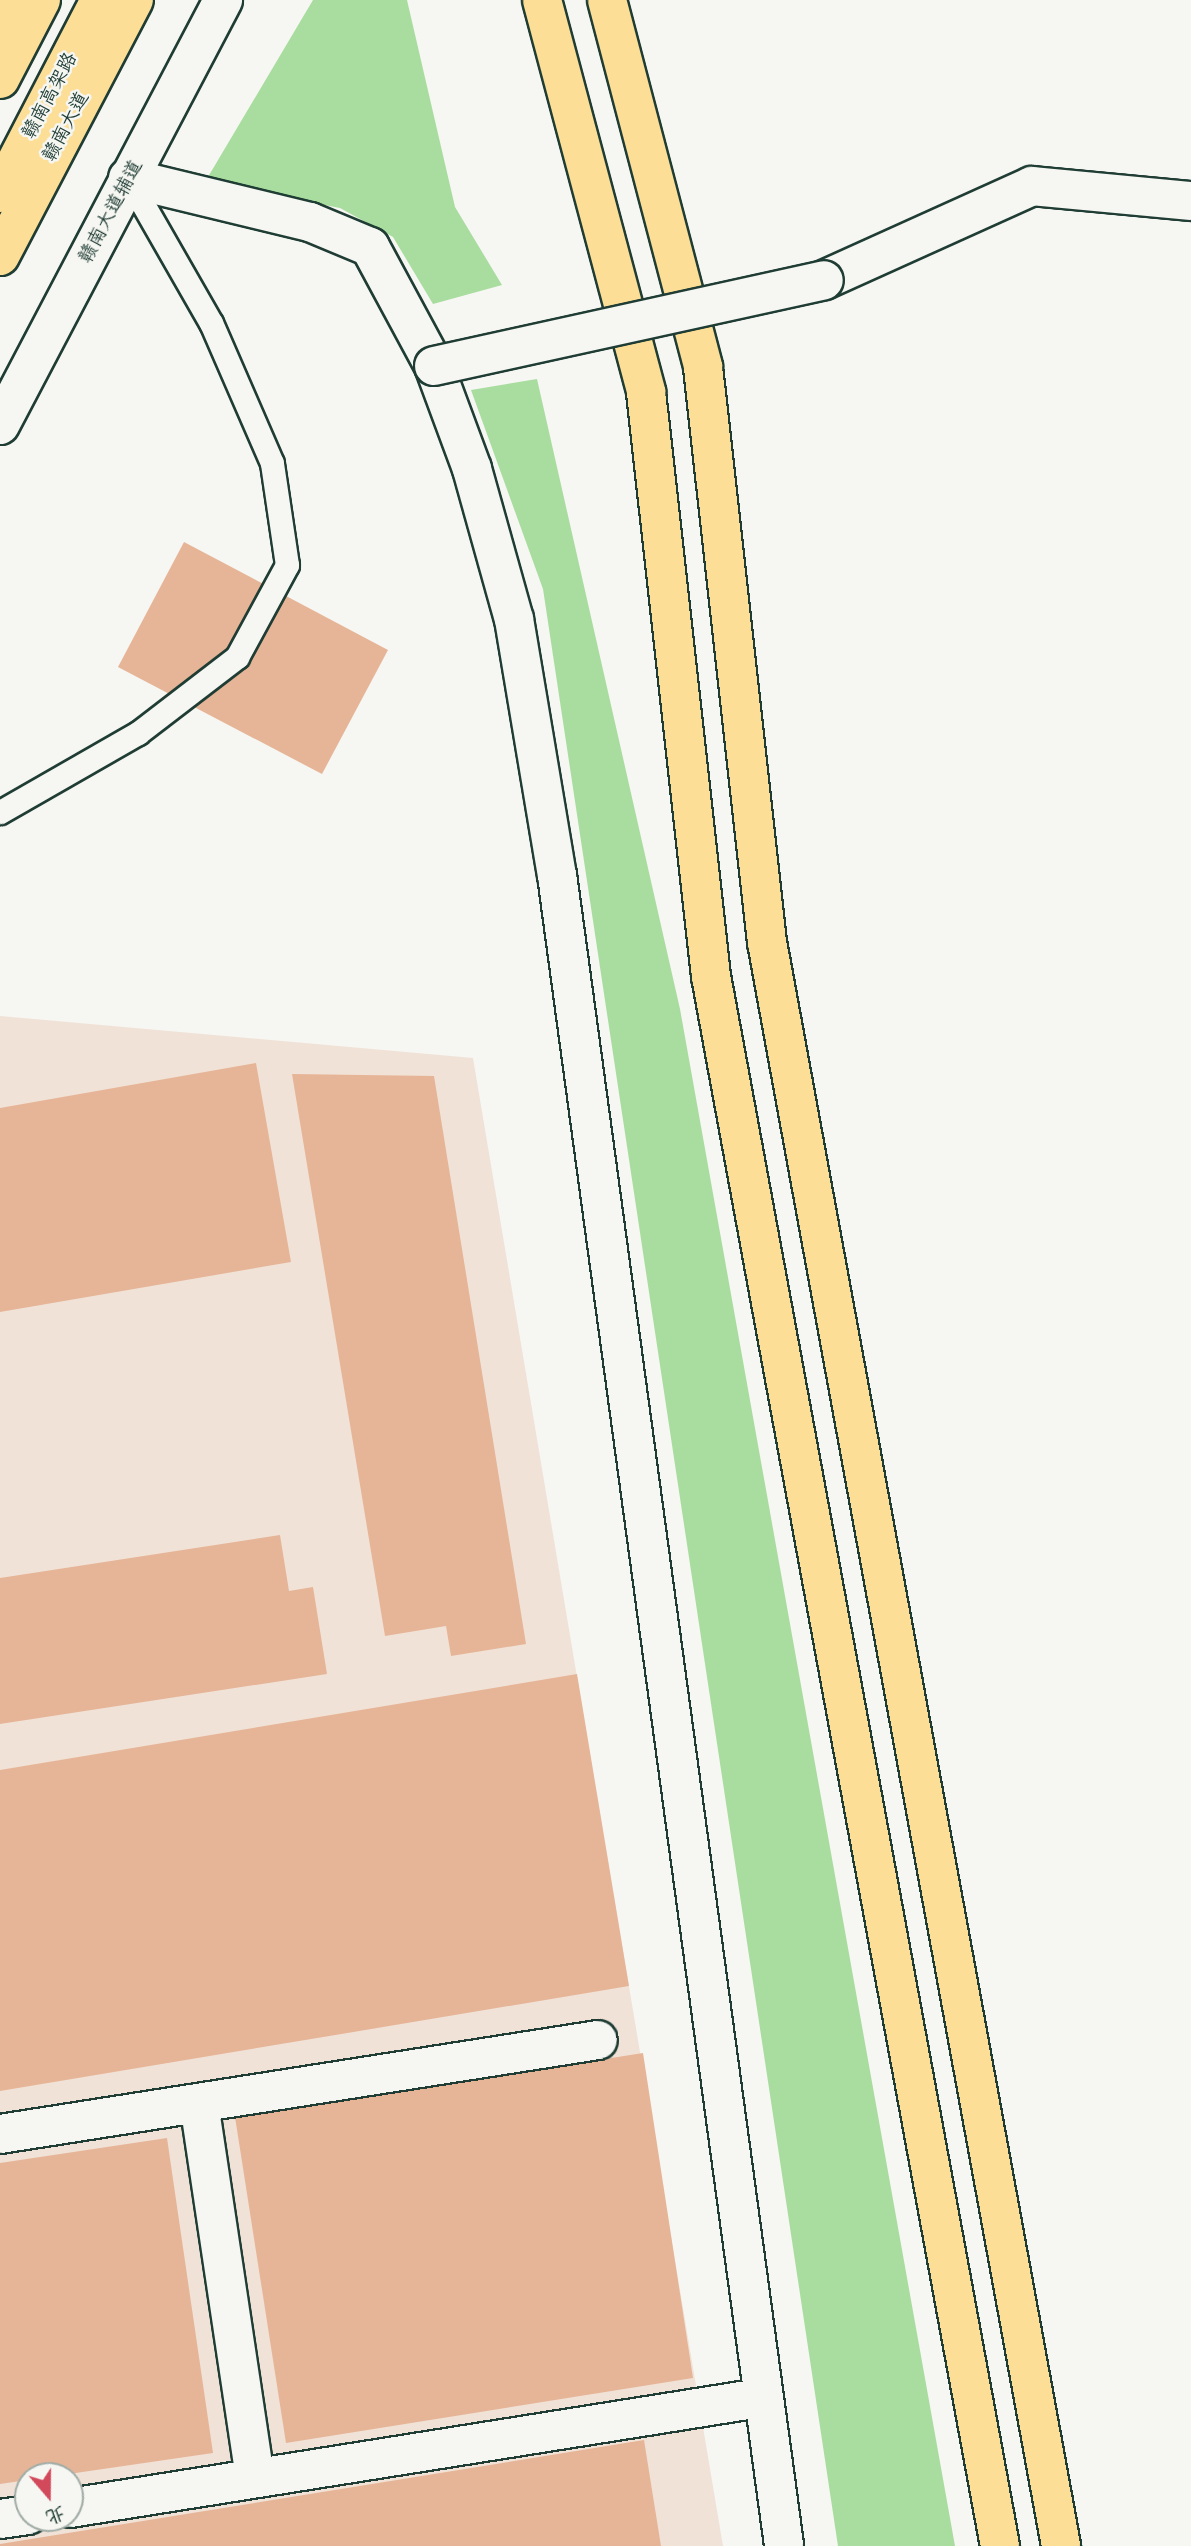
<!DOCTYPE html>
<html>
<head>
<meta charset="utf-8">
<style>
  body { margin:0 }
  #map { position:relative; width:1191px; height:2546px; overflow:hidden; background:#f6f6f2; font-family:Pangolin,"LXGW WenKai TC",sans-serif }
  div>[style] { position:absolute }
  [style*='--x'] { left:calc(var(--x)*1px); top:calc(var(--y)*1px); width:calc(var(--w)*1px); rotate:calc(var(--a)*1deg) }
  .built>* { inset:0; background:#f1e2d7 }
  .green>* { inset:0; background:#a9dd9f }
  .building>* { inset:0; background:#e6b597 }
  .roads { filter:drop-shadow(2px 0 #1f3d34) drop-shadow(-2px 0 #1f3d34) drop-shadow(0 2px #1f3d34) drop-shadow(0 -2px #1f3d34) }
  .service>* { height:23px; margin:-11.5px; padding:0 11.5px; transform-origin:11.5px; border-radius:11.5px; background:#f6f6f2 }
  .minor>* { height:38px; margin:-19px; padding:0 19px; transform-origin:19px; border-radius:19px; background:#f6f6f2 }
  .tertiary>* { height:38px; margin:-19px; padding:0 19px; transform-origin:19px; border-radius:19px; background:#f6f6f2 }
  .primary>* { height:38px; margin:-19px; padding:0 19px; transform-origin:19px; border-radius:19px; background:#fcde96 }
  .trunk>* { height:38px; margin:-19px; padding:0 19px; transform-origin:19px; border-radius:19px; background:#fcde96 }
  .motorway>* { height:38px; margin:-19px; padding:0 19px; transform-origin:19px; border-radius:19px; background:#fcde96 }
  .bridges { filter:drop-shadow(2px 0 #1f3d34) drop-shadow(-2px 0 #1f3d34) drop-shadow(0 2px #1f3d34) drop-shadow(0 -2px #1f3d34) }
  .tertiary-bridge>* { height:38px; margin:-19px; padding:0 19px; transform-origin:19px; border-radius:19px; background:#f6f6f2 }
  span { translate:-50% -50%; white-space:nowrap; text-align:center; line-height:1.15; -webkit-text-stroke:5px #f6f6f2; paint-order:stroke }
  .street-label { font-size:19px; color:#1f3d34 }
  .north { position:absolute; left:14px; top:2462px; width:70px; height:70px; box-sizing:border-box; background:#f6f6f2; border:2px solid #a0aca6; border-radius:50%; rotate:160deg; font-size:19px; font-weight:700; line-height:28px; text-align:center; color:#1f3d34 }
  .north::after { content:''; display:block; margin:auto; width:24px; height:32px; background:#d1495b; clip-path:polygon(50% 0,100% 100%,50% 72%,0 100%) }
</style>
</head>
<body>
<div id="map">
  <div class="built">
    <div style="clip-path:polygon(evenodd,0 1016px,473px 1058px,723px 2546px,0 2546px,0 1016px,28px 2476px,70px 2476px,70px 2518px,28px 2518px,28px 2476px)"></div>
  </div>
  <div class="green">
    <div style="clip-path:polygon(313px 0,407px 0,455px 207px,502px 285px,433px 304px,393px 237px,340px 208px,205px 182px)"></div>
    <div style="clip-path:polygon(537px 379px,680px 1009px,955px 2546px,838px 2546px,543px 589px,471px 390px)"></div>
  </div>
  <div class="building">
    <div style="clip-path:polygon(184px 542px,388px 650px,322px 774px,118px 667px)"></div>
    <div style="clip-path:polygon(256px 1063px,291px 1262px,0 1312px,0 1108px)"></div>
    <div style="clip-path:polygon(292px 1074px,434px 1076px,526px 1644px,451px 1656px,446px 1626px,385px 1636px)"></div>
    <div style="clip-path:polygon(280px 1535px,289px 1591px,313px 1587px,327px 1674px,0 1724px,0 1578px)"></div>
    <div style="clip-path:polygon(577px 1674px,629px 1986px,0 2091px,0 1770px)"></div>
    <div style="clip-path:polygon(643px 2053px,693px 2378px,286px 2443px,235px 2117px)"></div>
    <div style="clip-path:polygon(167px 2138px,213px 2453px,0 2484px,0 2163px)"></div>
    <div style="clip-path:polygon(644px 2440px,661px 2546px,0 2546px,0 2544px)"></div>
  </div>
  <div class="roads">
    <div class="service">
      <div style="--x:0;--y:812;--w:159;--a:-29.8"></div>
      <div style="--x:138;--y:733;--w:125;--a:-37.5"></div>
      <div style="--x:237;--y:657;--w:105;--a:-61.5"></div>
      <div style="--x:287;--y:565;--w:103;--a:-98.4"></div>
      <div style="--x:272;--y:463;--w:153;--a:-113.5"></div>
      <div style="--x:211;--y:323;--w:167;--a:-119.8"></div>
    </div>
    <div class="minor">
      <div style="--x:199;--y:2103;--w:378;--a:81.5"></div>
      <div style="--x:0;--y:2134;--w:605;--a:-8.93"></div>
      <div style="--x:70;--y:2508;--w:699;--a:-9.06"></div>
      <div style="--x:0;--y:2519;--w:28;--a:-8"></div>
    </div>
    <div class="tertiary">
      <div style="--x:128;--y:178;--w:187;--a:13.6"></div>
      <div style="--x:310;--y:222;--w:65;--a:22.6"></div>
      <div style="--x:370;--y:247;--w:135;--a:61.7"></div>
      <div style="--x:434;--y:366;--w:110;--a:69.7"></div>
      <div style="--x:472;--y:469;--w:156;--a:74.4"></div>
      <div style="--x:514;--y:619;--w:260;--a:80.5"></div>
      <div style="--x:557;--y:875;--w:1686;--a:82.26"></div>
      <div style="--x:824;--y:280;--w:228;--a:-24.3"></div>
      <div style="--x:1032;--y:186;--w:160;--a:5.4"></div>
      <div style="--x:0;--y:425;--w:480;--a:-62.3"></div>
    </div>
    <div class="primary">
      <div style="--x:0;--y:19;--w:21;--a:-62"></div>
      <div style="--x:0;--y:256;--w:289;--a:-62.4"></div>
    </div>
    <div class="trunk">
      <div style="--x:0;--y:79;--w:89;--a:-62.6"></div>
      <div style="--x:0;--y:193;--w:217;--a:-62.6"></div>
    </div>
    <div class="motorway">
      <div style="--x:542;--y:0;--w:406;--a:75.1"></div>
      <div style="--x:646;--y:392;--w:588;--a:83.65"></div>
      <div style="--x:711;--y:976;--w:1596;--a:79.57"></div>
      <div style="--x:607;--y:0;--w:379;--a:75.3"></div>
      <div style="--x:703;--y:367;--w:579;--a:83.65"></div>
      <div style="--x:767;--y:942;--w:1631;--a:79.61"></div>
    </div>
  </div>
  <div class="bridges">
    <div class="tertiary-bridge">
      <div style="--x:434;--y:366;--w:399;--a:-12.4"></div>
    </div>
  </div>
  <div class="street-label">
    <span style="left:50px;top:96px;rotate:-62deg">赣南高架路</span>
    <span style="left:66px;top:127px;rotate:-62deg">赣南大道</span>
    <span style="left:111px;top:212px;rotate:-62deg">赣南大道辅道</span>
  </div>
  <div class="north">北</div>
</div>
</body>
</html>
